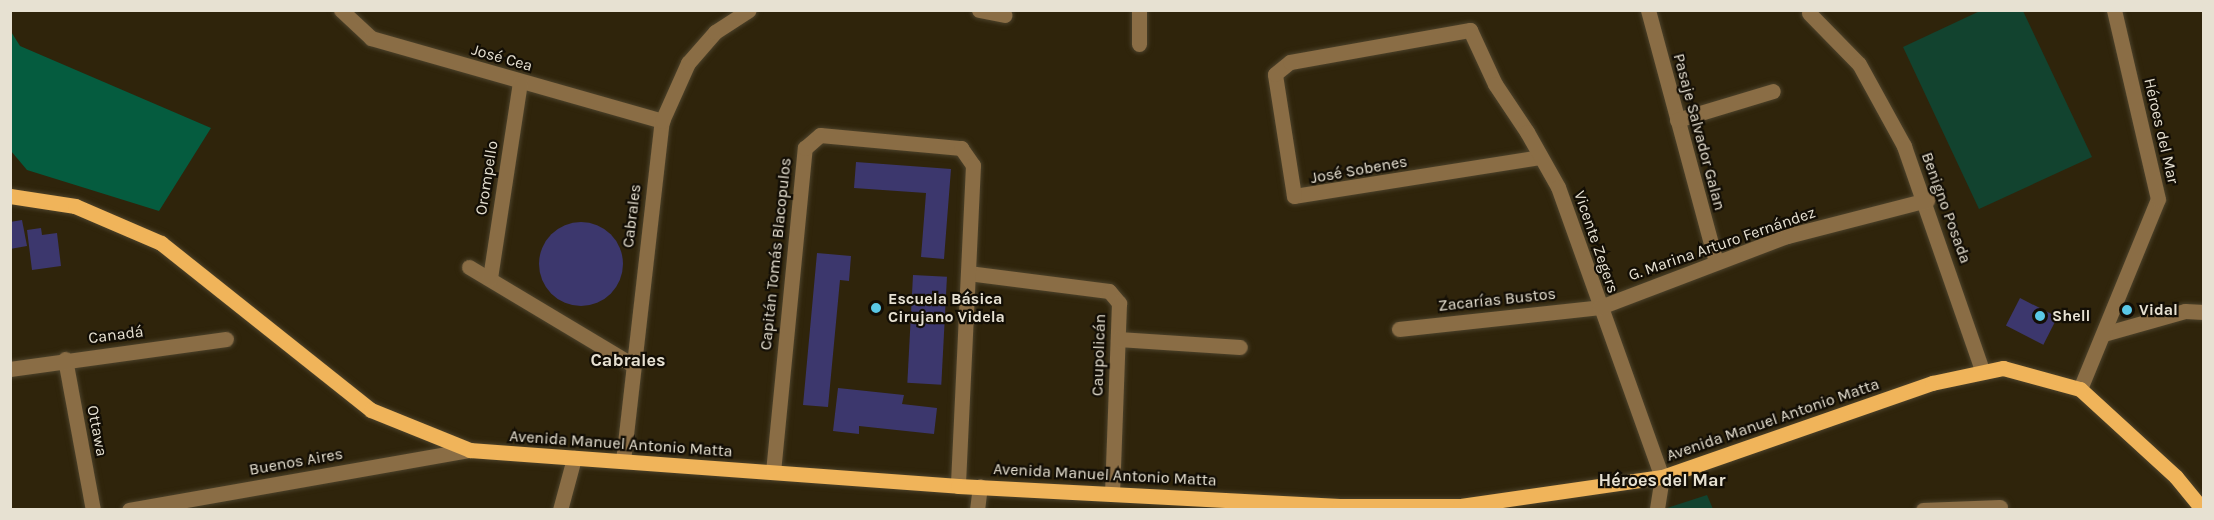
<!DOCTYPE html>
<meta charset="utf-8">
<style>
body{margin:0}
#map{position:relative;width:2214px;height:520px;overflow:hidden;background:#2f240b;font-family:Karla,sans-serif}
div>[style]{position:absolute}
.green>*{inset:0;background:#12432f}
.forest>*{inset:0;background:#055c3f}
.building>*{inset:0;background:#3c376d;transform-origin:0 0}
.round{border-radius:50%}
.roads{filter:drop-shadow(0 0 2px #4c422b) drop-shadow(0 0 2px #4c422b)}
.minor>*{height:15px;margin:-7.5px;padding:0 7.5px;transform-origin:7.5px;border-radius:7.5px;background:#8a6d45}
.major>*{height:15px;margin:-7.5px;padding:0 7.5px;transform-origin:7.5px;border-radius:7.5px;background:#f0b45a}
.dots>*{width:16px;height:16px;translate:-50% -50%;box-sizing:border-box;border:3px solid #130e05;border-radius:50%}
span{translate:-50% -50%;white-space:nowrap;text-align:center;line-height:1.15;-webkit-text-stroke:4.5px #130e05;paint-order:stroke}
.street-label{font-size:16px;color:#e7e1d2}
.poi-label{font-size:16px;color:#e7e1d2;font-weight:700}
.left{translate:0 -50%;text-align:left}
.neighbourhood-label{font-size:18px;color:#e7e1d2;font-weight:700}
.frame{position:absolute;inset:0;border:12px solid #e7e1d2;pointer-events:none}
</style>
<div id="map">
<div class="green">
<div style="clip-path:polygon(1982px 10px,2023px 11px,2092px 157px,1979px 209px,1903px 47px)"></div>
<div style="clip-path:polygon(1707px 495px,1713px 509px,1666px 509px,1667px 508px)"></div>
</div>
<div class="forest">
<div style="clip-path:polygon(10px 30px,20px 46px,211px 128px,159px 211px,27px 170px,11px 151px)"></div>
</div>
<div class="building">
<div style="clip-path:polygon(856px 162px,951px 169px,944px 259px,921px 257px,926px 193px,854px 188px)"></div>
<div style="clip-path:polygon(22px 220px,27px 246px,10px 249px,10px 222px)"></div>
<div class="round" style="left:539px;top:222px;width:84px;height:84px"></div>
<div style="clip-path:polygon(41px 228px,42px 235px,57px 233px,61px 266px,32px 270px,27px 230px)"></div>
<div style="clip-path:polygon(817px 253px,851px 256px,849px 281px,840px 280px,828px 407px,803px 405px)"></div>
<div style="left:913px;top:275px;width:34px;height:108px;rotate:3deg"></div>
<div style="left:2020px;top:298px;width:42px;height:31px;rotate:27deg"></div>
<div style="clip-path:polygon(838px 388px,904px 395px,902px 404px,937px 408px,934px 434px,859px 426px,859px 434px,833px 431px)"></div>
</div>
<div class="roads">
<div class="minor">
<div style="left:341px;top:10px;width:41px;rotate:43deg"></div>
<div style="left:371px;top:38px;width:303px;rotate:15.9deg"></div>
<div style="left:979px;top:10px;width:26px;rotate:11deg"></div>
<div style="left:1139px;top:10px;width:34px;rotate:90deg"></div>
<div style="left:1648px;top:10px;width:261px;rotate:74.9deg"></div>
<div style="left:1809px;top:13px;width:71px;rotate:45.6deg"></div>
<div style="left:1859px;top:64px;width:94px;rotate:61.2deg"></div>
<div style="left:1904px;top:146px;width:237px;rotate:70.8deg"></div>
<div style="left:1677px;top:120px;width:100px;rotate:-16.8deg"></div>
<div style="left:1540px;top:157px;width:249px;rotate:171deg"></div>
<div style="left:1294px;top:196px;width:123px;rotate:-98.9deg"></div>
<div style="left:1275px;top:74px;width:19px;rotate:-39deg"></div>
<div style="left:1290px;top:62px;width:183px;rotate:-10.1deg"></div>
<div style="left:1470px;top:30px;width:60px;rotate:65.2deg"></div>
<div style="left:1495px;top:84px;width:58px;rotate:56.3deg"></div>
<div style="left:1527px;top:132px;width:63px;rotate:60.6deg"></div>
<div style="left:1558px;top:187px;width:308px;rotate:70.3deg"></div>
<div style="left:1662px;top:477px;width:33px;rotate:99deg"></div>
<div style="left:469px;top:267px;width:189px;rotate:30.9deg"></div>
<div style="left:968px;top:273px;width:142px;rotate:7.3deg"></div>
<div style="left:1109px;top:291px;width:16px;rotate:50deg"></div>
<div style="left:1119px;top:303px;width:190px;rotate:92.1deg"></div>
<div style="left:490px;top:278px;width:197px;rotate:-81.3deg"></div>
<div style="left:1399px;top:329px;width:202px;rotate:-6.2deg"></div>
<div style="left:1600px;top:307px;width:200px;rotate:-20.8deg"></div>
<div style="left:1787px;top:236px;width:145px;rotate:-14.4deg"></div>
<div style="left:2107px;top:333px;width:81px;rotate:-15.8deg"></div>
<div style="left:2185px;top:311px;width:19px;rotate:3deg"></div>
<div style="left:1118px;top:339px;width:122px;rotate:3.8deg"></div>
<div style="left:65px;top:359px;width:154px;rotate:79.5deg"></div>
<div style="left:10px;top:369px;width:218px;rotate:-7.9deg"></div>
<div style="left:2080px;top:389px;width:205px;rotate:-67.7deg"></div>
<div style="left:2158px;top:199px;width:194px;rotate:-103.1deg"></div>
<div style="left:623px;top:461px;width:342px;rotate:-83.5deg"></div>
<div style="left:662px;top:121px;width:64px;rotate:-65.9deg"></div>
<div style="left:688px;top:63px;width:41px;rotate:-48.9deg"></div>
<div style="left:715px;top:32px;width:40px;rotate:-32.9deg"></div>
<div style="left:773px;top:472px;width:326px;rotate:-84.4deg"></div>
<div style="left:805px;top:148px;width:20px;rotate:-41deg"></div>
<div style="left:820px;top:135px;width:142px;rotate:5.3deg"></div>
<div style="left:961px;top:148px;width:21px;rotate:55deg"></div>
<div style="left:973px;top:165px;width:321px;rotate:92.7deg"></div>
<div style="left:129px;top:510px;width:346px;rotate:-10deg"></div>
<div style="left:560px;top:510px;width:54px;rotate:-74.9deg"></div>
<div style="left:977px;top:510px;width:24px;rotate:-83deg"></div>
<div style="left:1923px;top:510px;width:77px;rotate:-2.2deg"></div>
</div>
<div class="major">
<div style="left:10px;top:196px;width:66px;rotate:8.7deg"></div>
<div style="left:75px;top:206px;width:94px;rotate:23.3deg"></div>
<div style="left:161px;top:243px;width:268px;rotate:38.5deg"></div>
<div style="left:371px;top:410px;width:107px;rotate:22deg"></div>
<div style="left:470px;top:450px;width:489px;rotate:4.2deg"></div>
<div style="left:958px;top:486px;width:382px;rotate:3deg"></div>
<div style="left:1339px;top:506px;width:121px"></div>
<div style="left:1460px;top:506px;width:204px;rotate:-8.2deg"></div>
<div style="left:1662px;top:477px;width:286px;rotate:-19.2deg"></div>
<div style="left:1932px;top:383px;width:73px;rotate:-11.9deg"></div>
<div style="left:2003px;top:368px;width:80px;rotate:15.3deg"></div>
<div style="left:2080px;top:389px;width:130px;rotate:42.5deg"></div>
<div style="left:2176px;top:477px;width:43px;rotate:50.7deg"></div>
</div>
</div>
<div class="dots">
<div style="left:876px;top:308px;background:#5ac8e6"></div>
<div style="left:2127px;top:310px;background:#5ac8e6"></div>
<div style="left:2040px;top:316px;background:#5ac8e6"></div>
</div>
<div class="street-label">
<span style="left:502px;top:58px;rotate:16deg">José Cea</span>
<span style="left:2161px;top:131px;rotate:77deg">Héroes del Mar</span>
<span style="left:1699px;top:132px;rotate:75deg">Pasaje Salvador Galan</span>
<span style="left:1359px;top:170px;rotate:-10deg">José Sobenes</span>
<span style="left:487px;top:178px;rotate:-81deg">Orompello</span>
<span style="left:1946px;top:208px;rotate:70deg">Benigno Posada</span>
<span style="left:632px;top:216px;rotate:-83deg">Cabrales</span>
<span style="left:1596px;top:242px;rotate:71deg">Vicente Zegers</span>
<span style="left:1722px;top:244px;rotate:-19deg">G. Marina Arturo Fernández</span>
<span style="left:776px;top:254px;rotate:-84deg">Capitán Tomás Blacopulos</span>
<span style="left:1497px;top:300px;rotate:-6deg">Zacarías Bustos</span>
<span style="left:116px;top:335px;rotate:-7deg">Canadá</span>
<span style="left:1099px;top:355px;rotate:-88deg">Caupolicán</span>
<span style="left:1773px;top:420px;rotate:-19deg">Avenida Manuel Antonio Matta</span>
<span style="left:97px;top:431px;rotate:79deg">Ottawa</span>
<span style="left:621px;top:444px;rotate:4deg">Avenida Manuel Antonio Matta</span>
<span style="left:296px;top:462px;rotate:-10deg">Buenos Aires</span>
<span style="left:1105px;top:475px;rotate:3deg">Avenida Manuel Antonio Matta</span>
</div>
<div class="poi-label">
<span class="left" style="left:888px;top:308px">Escuela Básica<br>Cirujano Videla</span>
<span class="left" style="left:2139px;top:310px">Vidal</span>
<span class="left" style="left:2052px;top:316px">Shell</span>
</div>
<div class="neighbourhood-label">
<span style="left:628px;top:360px">Cabrales</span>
<span style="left:1662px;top:480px">Héroes del Mar</span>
</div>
<div class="frame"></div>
</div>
